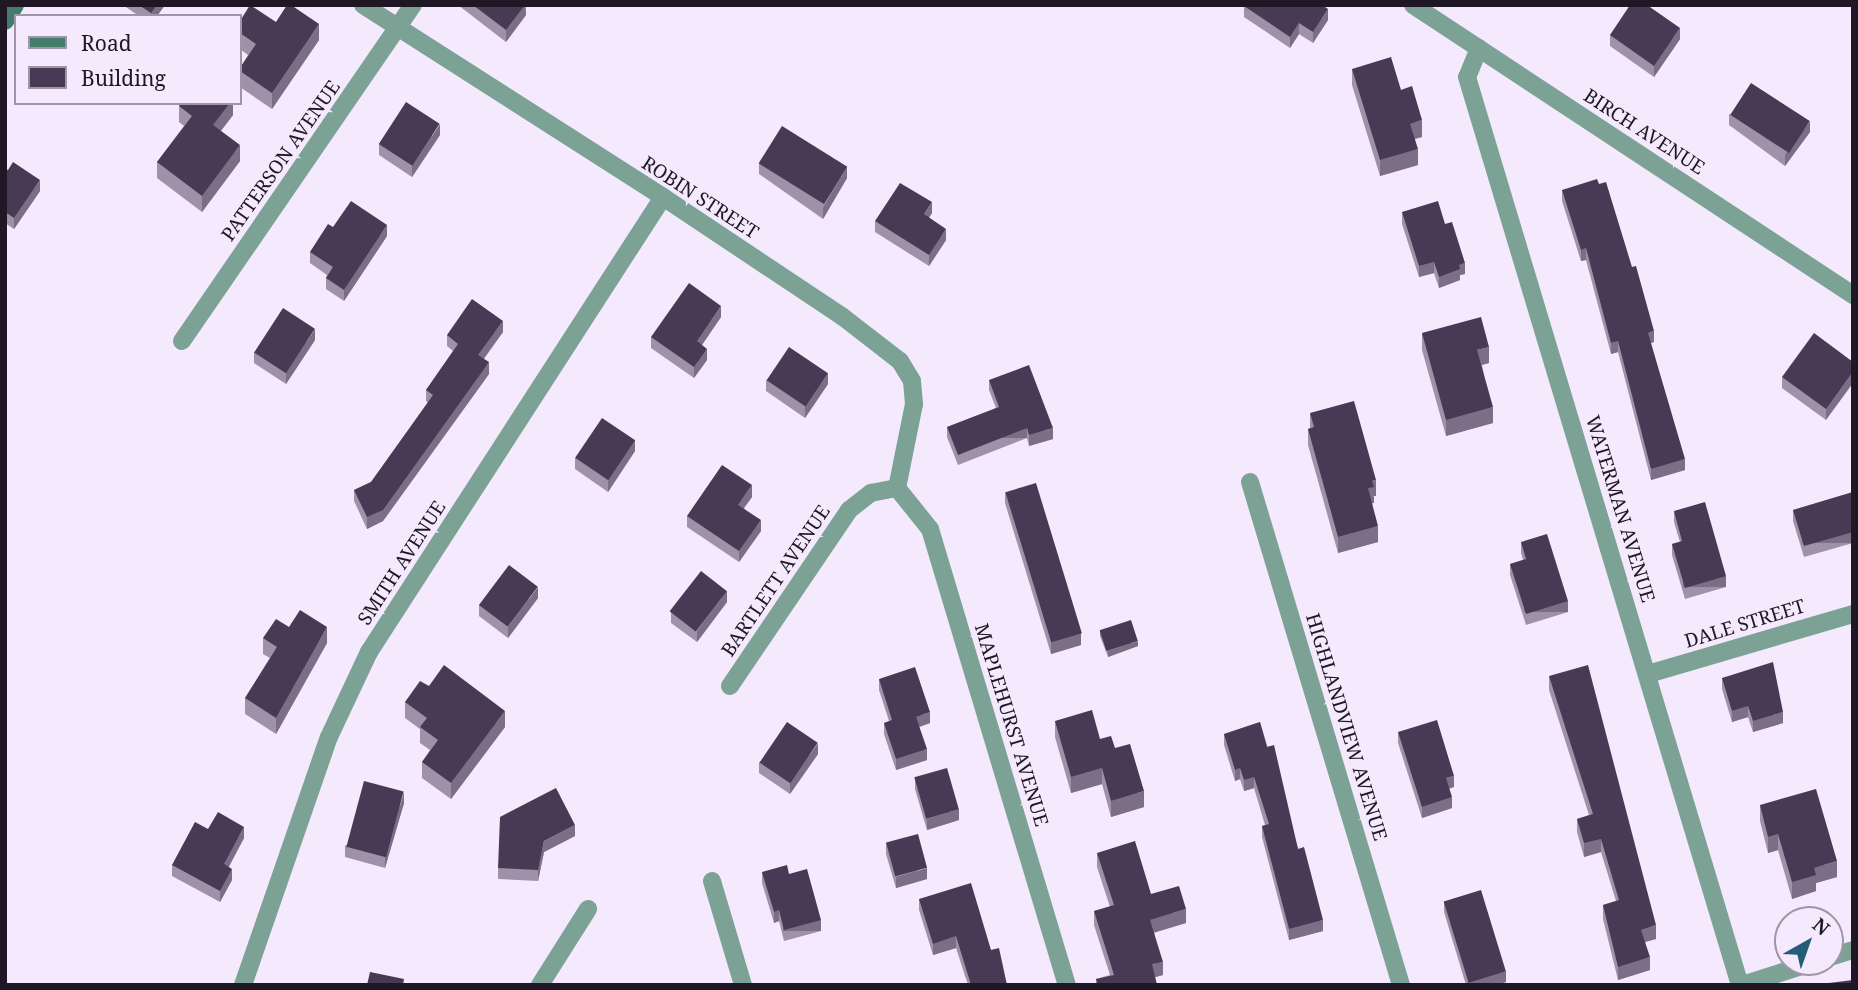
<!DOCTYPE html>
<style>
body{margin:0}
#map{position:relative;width:1858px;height:990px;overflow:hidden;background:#f4e9fd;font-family:"Noto Serif",serif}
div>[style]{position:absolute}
.street>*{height:18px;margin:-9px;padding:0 9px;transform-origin:9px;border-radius:9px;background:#7ca296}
.secondary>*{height:18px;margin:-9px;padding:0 9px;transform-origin:9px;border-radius:9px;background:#427d6c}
.wall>*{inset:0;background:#9e91a8}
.shaded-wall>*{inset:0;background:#7c6e87;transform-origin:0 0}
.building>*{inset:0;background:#483954;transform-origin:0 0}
span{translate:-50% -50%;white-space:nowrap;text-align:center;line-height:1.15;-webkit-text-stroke:7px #f4e9fd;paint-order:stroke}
.street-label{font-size:19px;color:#1f1824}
.frame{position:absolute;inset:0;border:7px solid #1f1824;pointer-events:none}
.legend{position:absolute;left:14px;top:14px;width:228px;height:91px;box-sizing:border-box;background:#f4e9fd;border:2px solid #9f95a6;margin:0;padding:9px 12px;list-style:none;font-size:21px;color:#1f1824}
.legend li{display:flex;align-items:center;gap:14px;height:35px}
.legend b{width:35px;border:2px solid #9f95a6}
.north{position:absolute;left:1774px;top:906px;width:70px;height:70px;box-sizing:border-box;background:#f4e9fd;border:2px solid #9f95a6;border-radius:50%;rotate:40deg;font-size:19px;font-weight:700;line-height:28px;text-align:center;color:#1f1824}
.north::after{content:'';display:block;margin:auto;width:24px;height:32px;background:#245d77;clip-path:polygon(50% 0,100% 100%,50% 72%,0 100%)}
</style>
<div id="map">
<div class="street">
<div style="left:363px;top:5px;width:356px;rotate:32.6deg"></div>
<div style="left:663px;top:197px;width:216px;rotate:33.7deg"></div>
<div style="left:843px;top:317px;width:72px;rotate:37.7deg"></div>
<div style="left:900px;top:361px;width:23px;rotate:59deg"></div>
<div style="left:912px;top:381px;width:23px;rotate:85deg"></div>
<div style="left:914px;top:404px;width:86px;rotate:101.4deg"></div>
<div style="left:1413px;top:5px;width:527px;rotate:33.39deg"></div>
<div style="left:1479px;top:48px;width:31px;rotate:112deg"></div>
<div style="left:1467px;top:77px;width:948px;rotate:73.27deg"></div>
<div style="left:182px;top:341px;width:408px;rotate:-55.5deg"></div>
<div style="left:1250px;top:482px;width:525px;rotate:73.29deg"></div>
<div style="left:897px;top:488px;width:53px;rotate:51.2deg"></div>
<div style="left:930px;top:529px;width:476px;rotate:73.3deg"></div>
<div style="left:1648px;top:674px;width:214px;rotate:-16.3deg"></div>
<div style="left:730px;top:686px;width:212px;rotate:-55.9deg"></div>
<div style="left:849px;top:510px;width:28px;rotate:-38deg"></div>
<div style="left:871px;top:493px;width:26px;rotate:-11deg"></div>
<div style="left:712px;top:881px;width:109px;rotate:73.4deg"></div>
<div style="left:1830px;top:957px;width:24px;rotate:-17deg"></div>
<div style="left:243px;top:985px;width:262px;rotate:-70.9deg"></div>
<div style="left:329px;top:737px;width:94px;rotate:-64.8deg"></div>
<div style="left:369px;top:652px;width:542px;rotate:-57.13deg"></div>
<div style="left:540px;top:985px;width:90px;rotate:-57.7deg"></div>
<div style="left:1742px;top:985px;width:76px;rotate:-17.7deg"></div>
</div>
<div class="secondary">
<div style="left:5px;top:21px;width:19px;rotate:-58deg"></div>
</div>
<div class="wall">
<div style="clip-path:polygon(123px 5px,165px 5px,157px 16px,139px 16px)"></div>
<div style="clip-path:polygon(458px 5px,526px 5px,526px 15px,506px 42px)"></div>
<div style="clip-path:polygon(1244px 5px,1328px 20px,1313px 43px,1299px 34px,1290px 48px,1244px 17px)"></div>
<div style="clip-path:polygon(240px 21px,276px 22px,319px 40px,272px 109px,240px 87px,240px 68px,248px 55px,240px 49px)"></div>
<div style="clip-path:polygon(1610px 35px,1680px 39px,1654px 77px,1610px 46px)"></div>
<div style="clip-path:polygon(1352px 69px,1401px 90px,1422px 137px,1415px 139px,1418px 165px,1380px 176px,1352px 85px)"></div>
<div style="clip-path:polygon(233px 103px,233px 115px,221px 131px,240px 161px,202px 212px,157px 178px,157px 162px,184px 126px,179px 122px,179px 106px)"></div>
<div style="clip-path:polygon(1729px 114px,1810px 132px,1785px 166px,1729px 125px)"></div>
<div style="clip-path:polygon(440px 135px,412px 177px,379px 155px,379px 144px)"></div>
<div style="clip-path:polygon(759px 163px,847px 178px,823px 219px,759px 174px)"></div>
<div style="clip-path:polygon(5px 169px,40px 191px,14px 229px,5px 223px)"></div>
<div style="clip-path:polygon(1562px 190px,1654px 342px,1651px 343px,1685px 470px,1651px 480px,1618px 352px,1611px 354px,1586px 260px,1581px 261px,1562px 201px)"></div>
<div style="clip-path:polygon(1402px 212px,1445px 224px,1465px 274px,1460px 275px,1460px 280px,1439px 288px,1434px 273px,1419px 277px,1402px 224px)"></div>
<div style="clip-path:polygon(932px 213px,929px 218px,946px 240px,929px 266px,875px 232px,875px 221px)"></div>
<div style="clip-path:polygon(333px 227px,387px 236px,344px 301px,326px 289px,326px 278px,327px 275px,310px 263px,310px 252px)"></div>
<div style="clip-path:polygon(721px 317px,702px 345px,707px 360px,694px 378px,651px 348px,651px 337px)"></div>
<div style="clip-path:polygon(503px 332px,484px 359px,489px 374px,383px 521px,367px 529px,354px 501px,354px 490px,371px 482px,428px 403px,426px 401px,426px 390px,453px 351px,447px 346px,447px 335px)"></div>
<div style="clip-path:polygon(1422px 333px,1489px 363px,1482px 365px,1493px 423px,1446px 436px,1422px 350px)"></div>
<div style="clip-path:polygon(315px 340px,286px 384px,254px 363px,254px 352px)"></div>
<div style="clip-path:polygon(1853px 362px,1826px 420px,1782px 388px,1782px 377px)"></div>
<div style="clip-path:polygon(766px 380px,828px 384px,805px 418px,766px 391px)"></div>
<div style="clip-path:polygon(989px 380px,1053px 439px,1029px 446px,1027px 438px,958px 465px,947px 437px,947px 427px,996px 408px,989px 390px)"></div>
<div style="clip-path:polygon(1310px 413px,1376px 496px,1374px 496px,1374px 503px,1372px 503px,1378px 542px,1338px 553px,1308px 445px,1308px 429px,1310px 428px)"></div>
<div style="clip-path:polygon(635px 451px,608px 492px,575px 469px,575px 458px)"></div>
<div style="clip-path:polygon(1005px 492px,1081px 645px,1051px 654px,1005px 503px)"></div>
<div style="clip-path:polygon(1853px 492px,1853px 543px,1804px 557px,1793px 521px,1793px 510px)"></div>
<div style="clip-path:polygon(752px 497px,744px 508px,761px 531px,739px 562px,687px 527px,687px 516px)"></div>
<div style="clip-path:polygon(1674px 511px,1726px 587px,1685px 599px,1672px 555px,1672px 544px,1680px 542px,1674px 522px)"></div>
<div style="clip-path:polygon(1521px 542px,1568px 612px,1526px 625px,1510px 575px,1510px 564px,1523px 560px,1521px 553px)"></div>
<div style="clip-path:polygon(538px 598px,508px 638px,479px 616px,479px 605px)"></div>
<div style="clip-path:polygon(727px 602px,697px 642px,671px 623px,671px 612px)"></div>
<div style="clip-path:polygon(289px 627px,327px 643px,276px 734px,245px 714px,245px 698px,270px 658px,263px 654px,263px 638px)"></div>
<div style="clip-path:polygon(1100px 631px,1138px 646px,1108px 657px,1100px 636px)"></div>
<div style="clip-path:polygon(1549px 676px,1656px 939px,1645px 942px,1650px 970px,1618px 980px,1603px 919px,1603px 905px,1616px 901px,1601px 852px,1584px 857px,1577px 832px,1577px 819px,1589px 815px,1549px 690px)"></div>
<div style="clip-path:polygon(1722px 678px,1783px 723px,1753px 732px,1748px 717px,1732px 722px,1722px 689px)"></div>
<div style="clip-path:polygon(879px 679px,930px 723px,919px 727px,927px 760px,896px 770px,884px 734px,884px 723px,889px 721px,879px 690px)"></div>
<div style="clip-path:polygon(429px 686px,505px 727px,451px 799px,422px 778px,422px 762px,430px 750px,420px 743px,420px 729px,405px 718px,405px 702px)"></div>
<div style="clip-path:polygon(1055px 721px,1100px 739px,1115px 748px,1144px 807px,1111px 817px,1102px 784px,1071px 793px,1055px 737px)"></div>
<div style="clip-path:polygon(1260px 722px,1323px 931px,1289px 940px,1262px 837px,1262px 826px,1265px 825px,1254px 788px,1244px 791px,1240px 779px,1235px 781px,1224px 745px,1224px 734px)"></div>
<div style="clip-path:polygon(1398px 732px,1454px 787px,1449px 789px,1452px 808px,1422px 818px,1398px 743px)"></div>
<div style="clip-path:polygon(818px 754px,790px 794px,759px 773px,759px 762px)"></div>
<div style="clip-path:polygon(915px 778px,959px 820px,927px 830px,915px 789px)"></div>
<div style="clip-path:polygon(404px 803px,385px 868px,345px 857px,345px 846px)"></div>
<div style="clip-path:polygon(1760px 805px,1837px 877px,1816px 883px,1816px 891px,1792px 899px,1778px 850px,1768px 853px,1760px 821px)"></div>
<div style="clip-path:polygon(208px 829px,244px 838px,229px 867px,232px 880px,220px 902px,172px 876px,172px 865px)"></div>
<div style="clip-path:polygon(575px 836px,544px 852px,538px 881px,498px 879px,498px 868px)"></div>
<div style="clip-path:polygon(886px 843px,927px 879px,896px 888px,886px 854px)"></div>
<div style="clip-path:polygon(1097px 853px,1186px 923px,1154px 932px,1163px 975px,1155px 977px,1157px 985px,1096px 985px,1096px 979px,1110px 975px,1094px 925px,1094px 911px,1110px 907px,1097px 867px)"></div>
<div style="clip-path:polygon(762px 872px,789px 874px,821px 931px,784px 941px,779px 921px,774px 923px,762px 883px)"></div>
<div style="clip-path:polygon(919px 899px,991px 950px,1007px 985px,968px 985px,956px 948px,933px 955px,919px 910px)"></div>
<div style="clip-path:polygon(1444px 901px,1506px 982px,1495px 985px,1466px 985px,1444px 912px)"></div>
</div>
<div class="shaded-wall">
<div style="clip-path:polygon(157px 5px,165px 5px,157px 16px,151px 16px,151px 13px)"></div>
<div style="clip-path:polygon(525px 5px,526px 15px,506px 42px,506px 30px)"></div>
<div style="clip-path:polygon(1328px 9px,1328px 20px,1313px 43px,1313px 32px)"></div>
<div style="clip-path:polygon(1299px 23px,1299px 34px,1290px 48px,1290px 37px)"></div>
<div style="clip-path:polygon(319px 24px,319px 40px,272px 109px,272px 93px)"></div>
<div style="clip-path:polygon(1680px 28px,1680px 39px,1654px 77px,1654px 66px)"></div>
<div style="clip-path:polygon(230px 103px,233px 103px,233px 115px,213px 141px,213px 125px)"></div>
<div style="clip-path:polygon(1422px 120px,1422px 137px,1410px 140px,1410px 124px)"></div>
<div style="clip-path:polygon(1810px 121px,1810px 132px,1785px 166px,1785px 155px)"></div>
<div style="clip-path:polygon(440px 124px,440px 135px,412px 177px,412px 166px)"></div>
<div style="clip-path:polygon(240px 145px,240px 161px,202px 212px,202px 196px)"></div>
<div style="clip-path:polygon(1418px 149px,1418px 165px,1380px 176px,1380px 160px)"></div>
<div style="clip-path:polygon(847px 167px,847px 178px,823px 219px,823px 208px)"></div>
<div style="clip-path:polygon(40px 180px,40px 191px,14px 229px,14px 218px)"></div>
<div style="clip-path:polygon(932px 202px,932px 213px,924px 225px,924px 214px)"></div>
<div style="clip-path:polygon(387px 225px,387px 236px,344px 301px,344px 290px)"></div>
<div style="clip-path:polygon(946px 229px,946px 240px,929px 266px,929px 255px)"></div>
<div style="clip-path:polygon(1586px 248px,1586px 260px,1581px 261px,1581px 250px)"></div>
<div style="clip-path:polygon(1434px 262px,1434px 273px,1419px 277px,1419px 266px)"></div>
<div style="clip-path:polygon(1465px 263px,1465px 274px,1460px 275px,1460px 280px,1439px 288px,1439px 277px,1459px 265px)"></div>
<div style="clip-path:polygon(721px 306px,721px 317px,697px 352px,697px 341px)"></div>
<div style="clip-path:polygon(503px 321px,503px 332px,478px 366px,478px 355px)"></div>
<div style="clip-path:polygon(315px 329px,315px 340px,286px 384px,286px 373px)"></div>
<div style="clip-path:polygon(1654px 331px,1654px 342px,1648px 344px,1648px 333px)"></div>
<div style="clip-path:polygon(1618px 341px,1618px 352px,1611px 354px,1611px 343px)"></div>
<div style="clip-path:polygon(1489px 347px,1489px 363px,1477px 366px,1477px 350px)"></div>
<div style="clip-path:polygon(707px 349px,707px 360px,694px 378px,694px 367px)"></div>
<div style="clip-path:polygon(489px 362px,489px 374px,383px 521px,367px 529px,367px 517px)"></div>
<div style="clip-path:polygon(1853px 372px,1853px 383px,1826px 420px,1826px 409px)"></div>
<div style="clip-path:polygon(828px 373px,828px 384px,805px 418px,805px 407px)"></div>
<div style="clip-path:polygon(1493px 407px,1493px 423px,1446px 436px,1446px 420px)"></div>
<div style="left:1027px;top:428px;width:10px;height:74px;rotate:90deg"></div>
<div style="clip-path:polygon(1053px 428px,1053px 439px,1029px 446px,1029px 435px)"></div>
<div style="clip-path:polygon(635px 440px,635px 451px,608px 492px,608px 481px)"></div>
<div style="clip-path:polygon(1685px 459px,1685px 470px,1651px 480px,1651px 469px)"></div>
<div style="clip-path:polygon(1376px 480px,1376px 496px,1374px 496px,1374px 503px,1368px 504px,1368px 488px,1372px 481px)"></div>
<div style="clip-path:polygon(752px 485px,752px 497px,738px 516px,738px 505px)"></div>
<div style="clip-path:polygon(761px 520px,761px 531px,739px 562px,739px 551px)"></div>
<div style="clip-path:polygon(1378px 526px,1378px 542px,1338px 553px,1338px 537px)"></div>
<div style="left:1853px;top:532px;width:11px;height:51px;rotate:90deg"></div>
<div style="left:1726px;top:576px;width:11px;height:43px;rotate:90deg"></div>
<div style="clip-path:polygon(538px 587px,538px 598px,508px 638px,508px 627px)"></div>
<div style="clip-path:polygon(727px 591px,727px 602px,697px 642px,697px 631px)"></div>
<div style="left:1568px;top:601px;width:11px;height:44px;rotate:90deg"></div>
<div style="clip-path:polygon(327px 627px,327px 643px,276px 734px,276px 718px)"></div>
<div style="clip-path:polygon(1081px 633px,1081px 645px,1051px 654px,1051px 643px)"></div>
<div style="clip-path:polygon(1138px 641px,1138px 646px,1108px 657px,1108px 651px)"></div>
<div style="clip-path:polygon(1748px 706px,1748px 717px,1732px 722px,1732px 711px)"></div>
<div style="clip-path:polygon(505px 711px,505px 727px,451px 799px,451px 783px)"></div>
<div style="clip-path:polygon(930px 712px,930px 723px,916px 728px,916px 717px)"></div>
<div style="clip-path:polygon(1783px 712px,1783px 723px,1753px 732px,1753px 721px)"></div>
<div style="clip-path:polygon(818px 743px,818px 754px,790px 794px,790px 783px)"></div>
<div style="clip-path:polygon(927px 749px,927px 760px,896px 770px,896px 759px)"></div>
<div style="clip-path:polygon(1102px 768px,1102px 784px,1071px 793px,1071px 777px)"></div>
<div style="clip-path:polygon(1240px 768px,1240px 779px,1235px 781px,1235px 770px)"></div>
<div style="clip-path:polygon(1454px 776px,1454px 787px,1446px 789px,1446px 778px)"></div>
<div style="clip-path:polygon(1254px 777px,1254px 788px,1244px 791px,1244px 780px)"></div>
<div style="clip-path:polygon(1144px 791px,1144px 807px,1111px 817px,1111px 801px)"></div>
<div style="clip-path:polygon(404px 792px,404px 803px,385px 868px,385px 857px)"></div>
<div style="clip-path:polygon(1452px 797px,1452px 808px,1422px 818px,1422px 807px)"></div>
<div style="clip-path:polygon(959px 809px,959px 820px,927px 830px,927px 819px)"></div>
<div style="clip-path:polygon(575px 825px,575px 836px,544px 852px,538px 881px,538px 870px,544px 841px)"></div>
<div style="clip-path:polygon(244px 827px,244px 838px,224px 875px,224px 864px)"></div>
<div style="clip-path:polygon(1778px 834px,1778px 850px,1768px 853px,1768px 837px)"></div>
<div style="clip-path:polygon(1601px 839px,1601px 852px,1584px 857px,1584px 843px)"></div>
<div style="clip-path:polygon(1837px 861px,1837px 877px,1816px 883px,1816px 891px,1792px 899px,1792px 882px,1814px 868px)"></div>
<div style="clip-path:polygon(927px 868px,927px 879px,896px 888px,896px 877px)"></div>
<div style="clip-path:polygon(232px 869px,232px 880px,220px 902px,220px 891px)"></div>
<div style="clip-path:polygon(1186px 909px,1186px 923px,1150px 934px,1150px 920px)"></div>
<div style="clip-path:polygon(779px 910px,779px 921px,774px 923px,774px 912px)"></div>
<div style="left:821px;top:920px;width:11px;height:38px;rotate:90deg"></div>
<div style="clip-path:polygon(1323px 920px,1323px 931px,1289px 940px,1289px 929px)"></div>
<div style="clip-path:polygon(1656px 925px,1656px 939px,1641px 943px,1641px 930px)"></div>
<div style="clip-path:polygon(956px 936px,956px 948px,933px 955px,933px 944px)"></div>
<div style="clip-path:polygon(1650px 957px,1650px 970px,1618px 980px,1618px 967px)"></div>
<div style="clip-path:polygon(1163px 962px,1163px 975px,1152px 978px,1152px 964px)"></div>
<div style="clip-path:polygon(1506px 971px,1506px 982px,1495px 985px,1468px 985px,1468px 982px)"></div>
</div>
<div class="building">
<div style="clip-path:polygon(139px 5px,157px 5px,151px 13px)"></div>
<div style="clip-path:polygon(250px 5px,276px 22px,287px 5px,291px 5px,319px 24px,272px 93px,240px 71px,240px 68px,256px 44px,240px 33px,240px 21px)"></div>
<div style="clip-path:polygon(473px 5px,525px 5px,506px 30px)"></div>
<div style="clip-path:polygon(1322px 5px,1328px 9px,1313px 32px,1299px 23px,1290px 37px,1244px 6px)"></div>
<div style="clip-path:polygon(1630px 5px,1647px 5px,1680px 28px,1654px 66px,1610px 35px)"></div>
<div style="clip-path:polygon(1391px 57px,1401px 90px,1412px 86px,1422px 120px,1410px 124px,1418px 149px,1380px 160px,1352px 69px)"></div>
<div style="left:1751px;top:83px;width:70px;height:38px;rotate:33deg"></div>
<div style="left:406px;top:102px;width:40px;height:50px;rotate:33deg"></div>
<div style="clip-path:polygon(181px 103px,230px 103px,213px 125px,240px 145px,202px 196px,157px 162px,192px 116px,179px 106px)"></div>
<div style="left:782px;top:126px;width:77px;height:44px;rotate:32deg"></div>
<div style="clip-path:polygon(13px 162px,40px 180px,14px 218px,5px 212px,5px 169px,8px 170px)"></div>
<div style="clip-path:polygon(1597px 179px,1599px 184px,1606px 182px,1632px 267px,1636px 266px,1654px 331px,1648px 333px,1685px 459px,1651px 469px,1618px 341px,1611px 343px,1586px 248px,1581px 250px,1562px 190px)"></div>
<div style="clip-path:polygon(900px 183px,932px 202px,924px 214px,946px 229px,929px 255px,875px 221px)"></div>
<div style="clip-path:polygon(351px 201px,387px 225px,344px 290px,326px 278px,333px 267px,310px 252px,328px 224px,333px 227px)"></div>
<div style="clip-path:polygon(1438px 201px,1445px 224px,1452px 222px,1465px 263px,1459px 265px,1460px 269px,1439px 277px,1434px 262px,1419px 266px,1402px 212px)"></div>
<div style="clip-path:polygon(689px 283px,721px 306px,697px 341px,707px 349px,694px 367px,651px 337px)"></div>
<div style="clip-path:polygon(472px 299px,503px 321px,478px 355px,489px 362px,383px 510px,367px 517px,354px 490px,371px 482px,433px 395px,426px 390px,458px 344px,447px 335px)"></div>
<div style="left:283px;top:308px;width:38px;height:53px;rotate:33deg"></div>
<div style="clip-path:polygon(1481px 317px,1489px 347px,1477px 350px,1493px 407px,1446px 420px,1422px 333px)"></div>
<div style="clip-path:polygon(1814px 333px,1853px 362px,1853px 372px,1826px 409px,1782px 377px)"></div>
<div style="left:789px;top:347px;width:47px;height:40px;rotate:34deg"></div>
<div style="clip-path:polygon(1029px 365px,1053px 428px,1029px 435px,1027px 428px,958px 455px,947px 427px,999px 407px,989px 380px)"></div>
<div style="clip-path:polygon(1354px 401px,1376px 480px,1372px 481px,1374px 487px,1368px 488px,1378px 526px,1338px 537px,1308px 429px,1314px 427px,1310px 413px)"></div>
<div style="left:602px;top:418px;width:40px;height:48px;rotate:34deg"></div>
<div style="clip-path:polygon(722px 465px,752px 485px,738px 505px,761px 520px,739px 551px,687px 516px)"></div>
<div style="left:1036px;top:483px;width:157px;height:32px;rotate:73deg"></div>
<div style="clip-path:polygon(1853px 492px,1853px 532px,1804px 546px,1793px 510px)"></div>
<div style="clip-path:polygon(1705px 502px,1726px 576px,1685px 588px,1672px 544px,1682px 541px,1674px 511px)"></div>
<div style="clip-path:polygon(1547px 534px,1568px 601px,1526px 614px,1510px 564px,1526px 559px,1521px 542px)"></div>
<div style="left:509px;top:565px;width:36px;height:50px;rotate:37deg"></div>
<div style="left:701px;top:571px;width:33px;height:51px;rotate:38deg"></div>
<div style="clip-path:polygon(300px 610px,327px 627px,276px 718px,245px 698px,277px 647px,263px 638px,276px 619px,289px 627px)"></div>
<div style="left:1131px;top:620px;width:22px;height:33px;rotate:72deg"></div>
<div style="clip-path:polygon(1773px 662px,1783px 712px,1753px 721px,1748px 706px,1732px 711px,1722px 678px)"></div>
<div style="clip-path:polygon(444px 665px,505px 711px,451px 783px,422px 762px,438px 740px,420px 727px,427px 718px,405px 702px,420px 681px,429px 686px)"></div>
<div style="clip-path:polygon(1588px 665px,1656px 925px,1641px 930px,1650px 957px,1618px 967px,1603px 905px,1619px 900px,1601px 839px,1584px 843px,1577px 819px,1593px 814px,1549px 676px)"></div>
<div style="clip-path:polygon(915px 667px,930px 712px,916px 717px,927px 749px,896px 759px,884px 723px,892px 720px,879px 679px)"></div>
<div style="clip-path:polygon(1092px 710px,1100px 739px,1111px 736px,1115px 748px,1130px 744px,1144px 791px,1111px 801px,1102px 768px,1071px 777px,1055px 721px)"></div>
<div style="clip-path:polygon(1437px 720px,1454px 776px,1446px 778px,1452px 797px,1422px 807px,1398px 732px)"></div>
<div style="left:787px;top:722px;width:37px;height:49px;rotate:34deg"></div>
<div style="clip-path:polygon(1260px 722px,1267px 747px,1274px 745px,1298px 849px,1304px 847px,1323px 920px,1289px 929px,1262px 826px,1269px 824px,1254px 777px,1244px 780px,1240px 768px,1235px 770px,1224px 734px)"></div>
<div style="left:947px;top:768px;width:43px;height:34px;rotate:74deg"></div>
<div style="left:364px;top:781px;width:41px;height:68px;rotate:15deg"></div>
<div style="clip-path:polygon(556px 788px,575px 825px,544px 841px,538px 870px,498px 868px,500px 817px)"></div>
<div style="clip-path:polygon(1816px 789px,1837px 861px,1814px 868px,1816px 875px,1792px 882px,1778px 834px,1768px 837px,1760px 805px)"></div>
<div style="clip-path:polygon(218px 812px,244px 827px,224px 864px,232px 869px,220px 891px,172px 865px,195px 822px,208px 829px)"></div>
<div style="left:918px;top:834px;width:35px;height:33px;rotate:75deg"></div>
<div style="clip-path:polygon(1135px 841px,1151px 894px,1179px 886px,1186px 909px,1150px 920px,1163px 962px,1152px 964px,1157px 985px,1098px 985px,1096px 979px,1114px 975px,1094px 911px,1114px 905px,1097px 853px)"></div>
<div style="clip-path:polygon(787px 865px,789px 874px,807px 869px,821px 920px,784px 930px,779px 910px,774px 912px,762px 872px)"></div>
<div style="clip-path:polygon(971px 883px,991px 950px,999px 948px,1007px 985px,971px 985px,956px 936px,933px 944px,919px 899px)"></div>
<div style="left:1481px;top:890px;width:85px;height:39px;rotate:73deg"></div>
<div style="clip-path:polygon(370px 972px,404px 979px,403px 985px,367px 985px)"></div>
<div style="clip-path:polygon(1853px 980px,1853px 985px,1813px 985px)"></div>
</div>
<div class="street-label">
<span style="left:1644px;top:132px;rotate:33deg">BIRCH AVENUE</span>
<span style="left:281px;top:161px;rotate:-55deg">PATTERSON AVENUE</span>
<span style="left:700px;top:198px;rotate:33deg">ROBIN STREET</span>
<span style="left:1620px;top:509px;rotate:73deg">WATERMAN AVENUE</span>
<span style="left:402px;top:563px;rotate:-57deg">SMITH AVENUE</span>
<span style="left:776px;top:581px;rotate:-56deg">BARTLETT AVENUE</span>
<span style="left:1745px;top:624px;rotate:-17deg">DALE STREET</span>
<span style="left:1011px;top:725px;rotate:73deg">MAPLEHURST AVENUE</span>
<span style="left:1346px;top:727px;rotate:73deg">HIGHLANDVIEW AVENUE</span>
</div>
<div class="frame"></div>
<ul class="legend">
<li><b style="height:9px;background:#427d6c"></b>Road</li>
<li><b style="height:19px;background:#483954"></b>Building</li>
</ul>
<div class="north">N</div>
</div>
